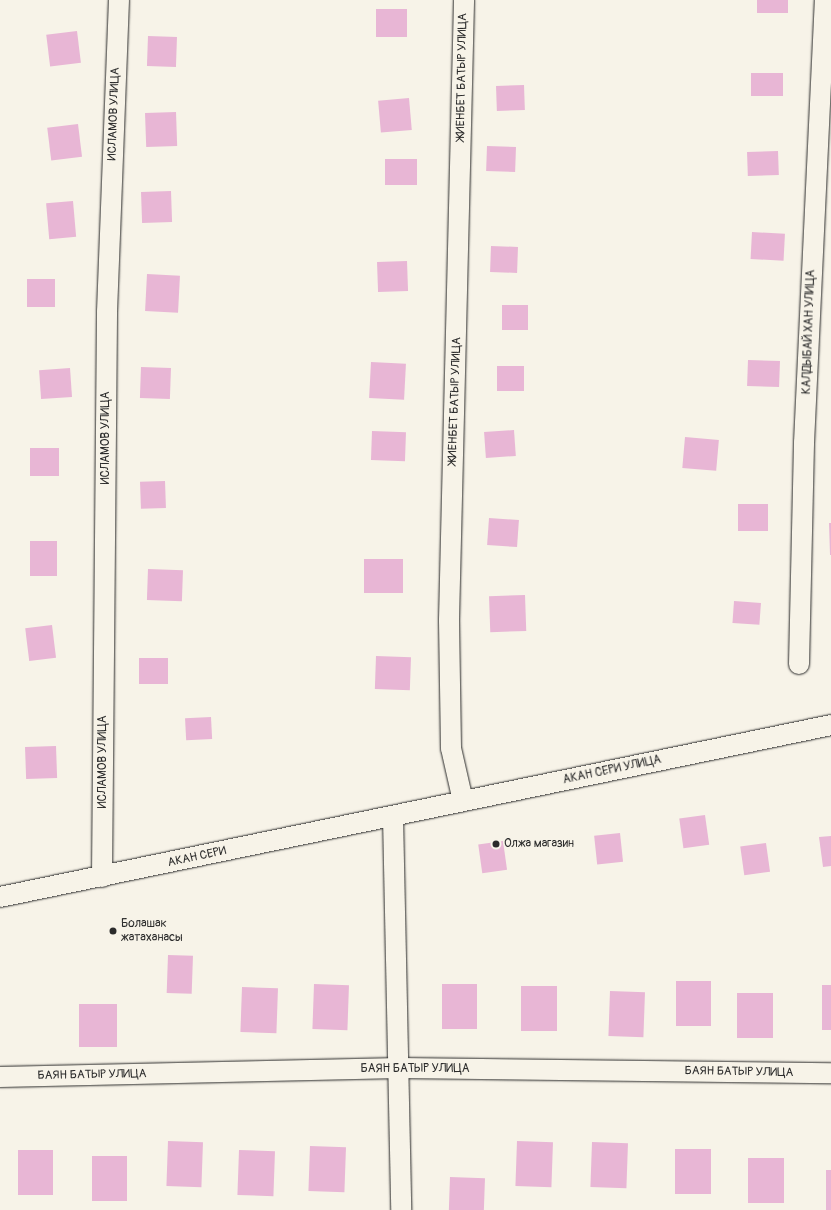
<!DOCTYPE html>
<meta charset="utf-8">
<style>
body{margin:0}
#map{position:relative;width:831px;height:1210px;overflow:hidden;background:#f7f3e8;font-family:Pangolin,sans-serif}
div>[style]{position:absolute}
.building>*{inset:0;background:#e8b6d5;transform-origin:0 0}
.roads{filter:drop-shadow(0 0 1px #2b2b2b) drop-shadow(0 0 1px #2b2b2b)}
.minor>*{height:20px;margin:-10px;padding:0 10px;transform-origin:10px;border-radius:10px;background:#f7f3e8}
.dots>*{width:11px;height:11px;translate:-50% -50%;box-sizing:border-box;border:2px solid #f7f3e8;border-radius:50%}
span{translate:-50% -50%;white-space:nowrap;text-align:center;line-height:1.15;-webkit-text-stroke:3px #f7f3e8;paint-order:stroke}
.street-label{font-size:12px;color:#2b2b2b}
.poi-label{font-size:12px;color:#2b2b2b}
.left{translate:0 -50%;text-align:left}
</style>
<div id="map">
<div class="building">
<div style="left:757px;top:0;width:31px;height:13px"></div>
<div style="left:376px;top:9px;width:31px;height:28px"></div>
<div style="left:77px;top:31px;width:32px;height:31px;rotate:83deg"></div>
<div style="left:148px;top:36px;width:29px;height:30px;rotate:2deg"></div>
<div style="left:751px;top:73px;width:32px;height:23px"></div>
<div style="left:524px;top:85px;width:25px;height:28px;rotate:88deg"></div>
<div style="left:409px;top:98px;width:32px;height:31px;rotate:85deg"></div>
<div style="left:176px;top:112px;width:34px;height:31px;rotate:88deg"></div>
<div style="left:78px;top:124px;width:33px;height:31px;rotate:83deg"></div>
<div style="left:487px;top:146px;width:29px;height:25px;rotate:2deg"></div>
<div style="left:778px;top:151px;width:24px;height:31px;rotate:88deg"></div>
<div style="left:417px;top:159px;width:26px;height:32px;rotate:90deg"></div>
<div style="left:171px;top:191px;width:31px;height:30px;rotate:88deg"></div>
<div style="left:73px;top:201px;width:36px;height:27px;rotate:85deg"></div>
<div style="left:752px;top:232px;width:33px;height:27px;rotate:3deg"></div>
<div style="left:491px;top:246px;width:27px;height:26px;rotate:2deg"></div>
<div style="left:407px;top:261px;width:30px;height:30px;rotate:88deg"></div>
<div style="left:147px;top:274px;width:33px;height:37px;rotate:3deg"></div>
<div style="left:27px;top:279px;width:28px;height:28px"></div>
<div style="left:502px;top:305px;width:26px;height:25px"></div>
<div style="left:748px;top:360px;width:32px;height:26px;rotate:2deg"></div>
<div style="left:371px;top:362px;width:35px;height:36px;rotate:3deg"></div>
<div style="left:497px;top:366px;width:27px;height:25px"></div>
<div style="left:141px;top:367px;width:30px;height:31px;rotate:2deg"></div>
<div style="left:70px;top:368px;width:29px;height:31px;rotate:86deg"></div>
<div style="left:514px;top:430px;width:26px;height:30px;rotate:86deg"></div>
<div style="left:372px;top:431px;width:34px;height:29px;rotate:2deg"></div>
<div style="left:685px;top:437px;width:34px;height:31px;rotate:5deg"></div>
<div style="left:30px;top:448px;width:29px;height:28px"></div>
<div style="left:165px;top:481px;width:27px;height:25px;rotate:88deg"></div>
<div style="left:738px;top:504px;width:30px;height:27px"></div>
<div style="left:489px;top:518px;width:30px;height:27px;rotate:4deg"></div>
<div style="clip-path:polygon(829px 523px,831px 523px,831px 555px,830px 555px)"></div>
<div style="left:30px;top:541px;width:27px;height:35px"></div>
<div style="left:403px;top:559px;width:34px;height:39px;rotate:90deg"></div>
<div style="left:148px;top:569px;width:35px;height:31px;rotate:2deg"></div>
<div style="left:525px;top:595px;width:36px;height:36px;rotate:88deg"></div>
<div style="left:734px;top:601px;width:27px;height:22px;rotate:4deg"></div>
<div style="left:52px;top:625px;width:33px;height:27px;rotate:83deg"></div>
<div style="left:376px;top:656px;width:35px;height:33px;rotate:2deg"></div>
<div style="left:139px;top:658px;width:29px;height:26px"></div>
<div style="left:211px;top:717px;width:22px;height:26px;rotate:87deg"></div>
<div style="left:56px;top:746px;width:32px;height:31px;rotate:88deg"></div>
<div style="left:705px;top:815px;width:30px;height:26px;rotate:82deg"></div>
<div style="left:620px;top:833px;width:29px;height:26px;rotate:84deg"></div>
<div style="clip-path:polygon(831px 836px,831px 866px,823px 867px,819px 837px)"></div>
<div style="left:503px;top:841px;width:29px;height:25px;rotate:82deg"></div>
<div style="left:766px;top:843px;width:29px;height:26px;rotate:82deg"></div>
<div style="left:168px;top:955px;width:25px;height:38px;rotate:2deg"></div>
<div style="left:676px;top:981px;width:35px;height:45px"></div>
<div style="left:314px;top:984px;width:35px;height:45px;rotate:2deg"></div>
<div style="left:442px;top:984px;width:35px;height:45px"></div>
<div style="left:822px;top:985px;width:9px;height:45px"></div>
<div style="left:521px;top:986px;width:36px;height:45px"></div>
<div style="left:242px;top:987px;width:36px;height:45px;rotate:2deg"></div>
<div style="left:610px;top:991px;width:35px;height:45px;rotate:2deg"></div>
<div style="left:737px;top:993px;width:36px;height:45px"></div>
<div style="left:79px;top:1004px;width:38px;height:43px"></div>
<div style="left:168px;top:1141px;width:35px;height:45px;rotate:2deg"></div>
<div style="left:517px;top:1141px;width:36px;height:45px;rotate:2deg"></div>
<div style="left:592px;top:1142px;width:36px;height:45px;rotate:2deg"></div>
<div style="left:310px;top:1146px;width:36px;height:45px;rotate:2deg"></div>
<div style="left:675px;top:1149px;width:36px;height:45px"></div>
<div style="left:18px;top:1150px;width:35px;height:45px"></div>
<div style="left:239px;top:1150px;width:36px;height:45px;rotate:2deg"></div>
<div style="left:92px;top:1156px;width:35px;height:45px"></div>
<div style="left:748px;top:1158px;width:36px;height:45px"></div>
<div style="left:826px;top:1170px;width:5px;height:40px"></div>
<div style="left:450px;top:1177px;width:35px;height:33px;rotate:2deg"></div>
</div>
<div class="roads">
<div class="minor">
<div style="left:799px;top:664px;width:221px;rotate:-88.7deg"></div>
<div style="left:804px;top:443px;width:443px;rotate:-87.3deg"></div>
<div style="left:463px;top:801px;width:54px;rotate:-102.8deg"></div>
<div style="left:451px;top:748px;width:128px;rotate:-90.9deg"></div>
<div style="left:449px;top:620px;width:620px;rotate:-88.61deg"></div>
<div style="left:393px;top:816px;width:394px;rotate:88.8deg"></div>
<div style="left:102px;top:877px;width:565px;rotate:-89.49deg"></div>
<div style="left:107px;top:312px;width:312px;rotate:-87.8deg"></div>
<div style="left:0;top:897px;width:849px;rotate:-11.69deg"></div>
<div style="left:0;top:1077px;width:400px;rotate:-1.3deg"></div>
<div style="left:400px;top:1068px;width:431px;rotate:0.7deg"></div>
</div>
</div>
<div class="dots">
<div style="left:496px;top:844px;background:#2b2b2b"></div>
<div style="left:113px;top:931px;background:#2b2b2b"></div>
</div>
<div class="street-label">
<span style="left:462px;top:77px;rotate:-89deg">ЖИЕНБЕТ БАТЫР УЛИЦА</span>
<span style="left:114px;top:114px;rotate:-88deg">ИСЛАМОВ УЛИЦА</span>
<span style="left:809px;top:332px;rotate:-88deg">КАЛДЫБАЙ ХАН УЛИЦА</span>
<span style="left:455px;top:401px;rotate:-88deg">ЖИЕНБЕТ БАТЫР УЛИЦА</span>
<span style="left:106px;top:438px;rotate:-90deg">ИСЛАМОВ УЛИЦА</span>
<span style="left:103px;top:762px;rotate:-90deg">ИСЛАМОВ УЛИЦА</span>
<span style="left:612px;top:770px;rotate:-12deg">АКАН СЕРИ УЛИЦА</span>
<span style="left:197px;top:857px;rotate:-12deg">АКАН СЕРИ</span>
<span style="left:415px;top:1069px">БАЯН БАТЫР УЛИЦА</span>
<span style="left:739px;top:1072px;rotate:1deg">БАЯН БАТЫР УЛИЦА</span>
<span style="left:92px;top:1075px;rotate:-1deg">БАЯН БАТЫР УЛИЦА</span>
</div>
<div class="poi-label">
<span class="left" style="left:504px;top:844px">Олжа магазин</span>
<span class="left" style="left:121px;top:931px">Болашак<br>жатаханасы</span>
</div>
</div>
